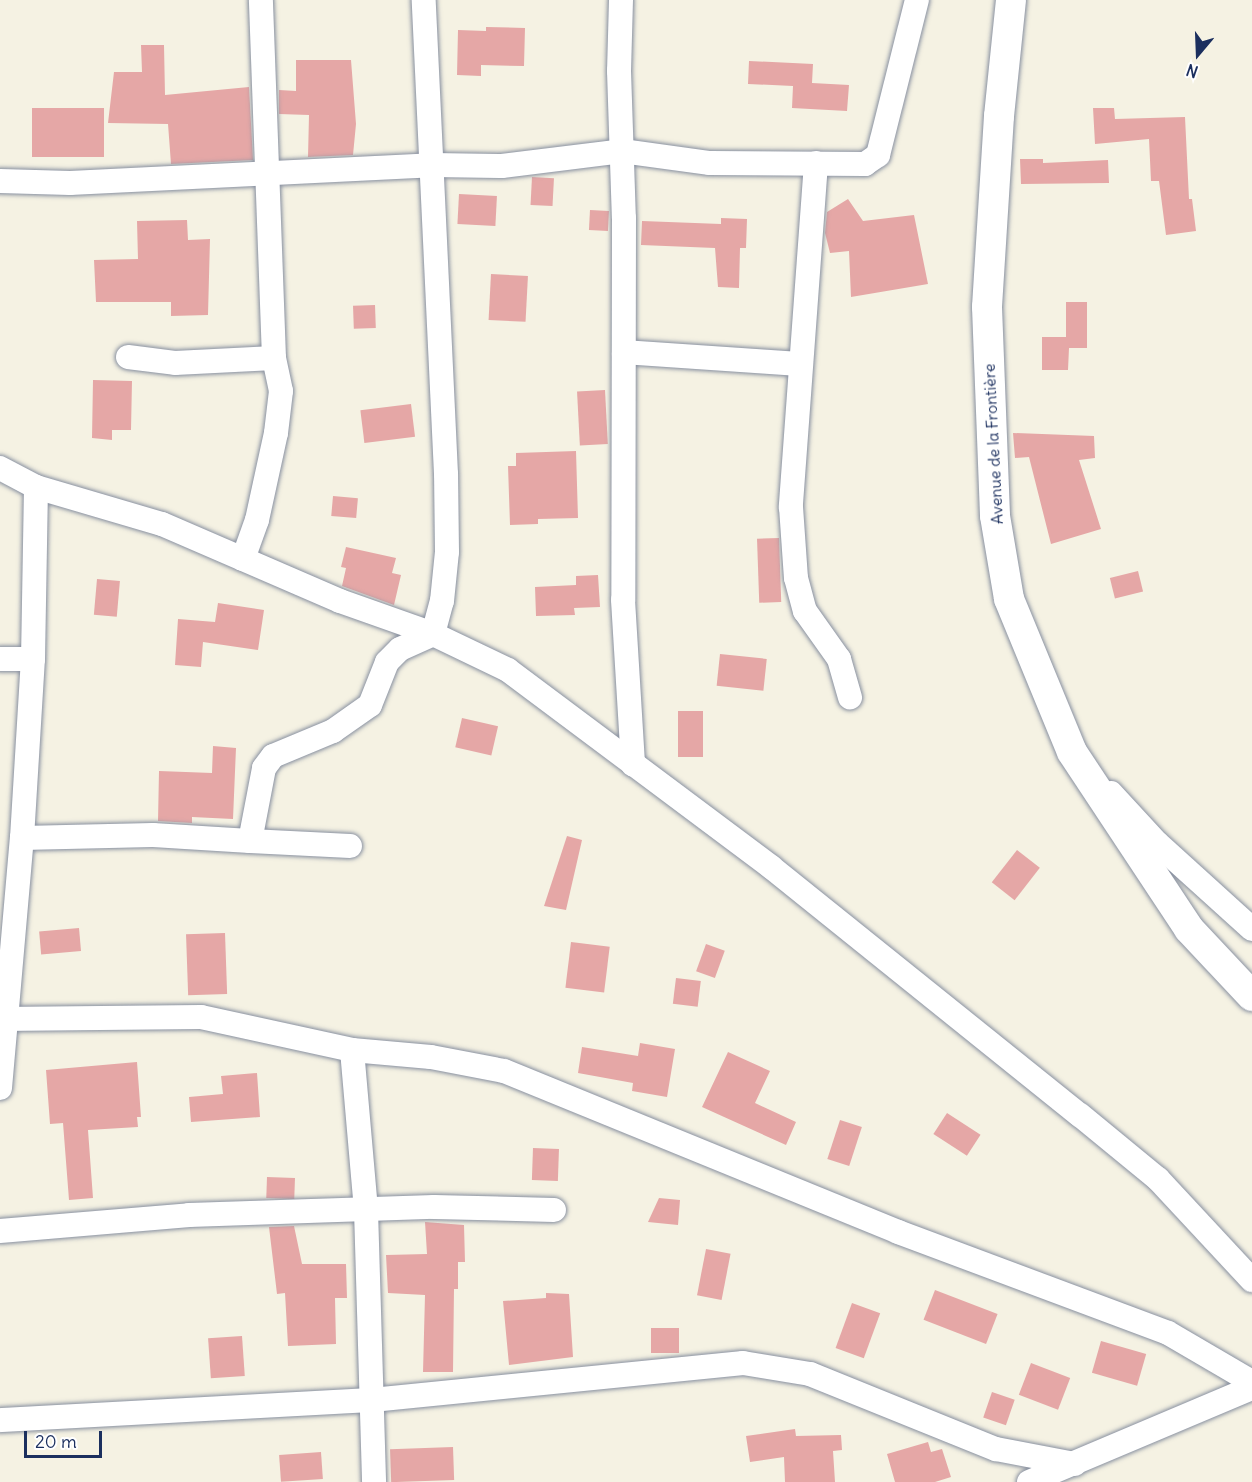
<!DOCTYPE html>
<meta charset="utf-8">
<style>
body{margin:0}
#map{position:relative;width:1252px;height:1482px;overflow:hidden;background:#f5f2e3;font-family:Delius,sans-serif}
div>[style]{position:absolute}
.building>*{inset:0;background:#e5a7a6;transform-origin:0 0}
.roads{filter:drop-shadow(0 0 2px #8890a0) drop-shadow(0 0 2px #8890a0)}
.minor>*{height:24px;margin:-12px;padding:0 12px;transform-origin:12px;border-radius:12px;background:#fff}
.tertiary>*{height:30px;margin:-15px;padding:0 15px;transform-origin:15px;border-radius:15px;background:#fff}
span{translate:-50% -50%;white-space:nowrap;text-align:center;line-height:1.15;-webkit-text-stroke:6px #fff;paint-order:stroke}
.street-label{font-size:16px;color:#1b2f5e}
.north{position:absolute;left:1168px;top:24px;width:60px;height:60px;-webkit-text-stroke:4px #fff;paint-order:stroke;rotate:199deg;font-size:16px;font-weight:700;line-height:24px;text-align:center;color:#1b2f5e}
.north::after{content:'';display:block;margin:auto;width:21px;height:27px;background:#1b2f5e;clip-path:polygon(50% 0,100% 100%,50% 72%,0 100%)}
.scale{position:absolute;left:24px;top:1431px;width:78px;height:27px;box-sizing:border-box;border:3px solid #1b2f5e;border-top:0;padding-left:8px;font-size:18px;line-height:21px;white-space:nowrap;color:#1b2f5e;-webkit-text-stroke:4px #fff;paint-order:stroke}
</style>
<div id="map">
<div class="building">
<div style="clip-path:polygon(486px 27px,525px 28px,524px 66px,481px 65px,481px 76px,457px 75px,458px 30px,486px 31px)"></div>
<div style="clip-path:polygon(141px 45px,164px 45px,165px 95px,249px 87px,253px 160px,171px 164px,168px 124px,108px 123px,114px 72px,142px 72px)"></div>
<div style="clip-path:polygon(296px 60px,351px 60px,356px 124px,353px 155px,308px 157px,309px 115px,279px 114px,279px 90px,296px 91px)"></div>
<div style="clip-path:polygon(749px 61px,813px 64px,812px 83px,849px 85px,847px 111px,792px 108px,793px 86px,748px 84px)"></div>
<div style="left:32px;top:108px;width:72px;height:49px"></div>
<div style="clip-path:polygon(1093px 108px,1114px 108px,1115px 119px,1185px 117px,1189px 199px,1192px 199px,1196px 231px,1166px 235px,1159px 181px,1151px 181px,1149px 139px,1095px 144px)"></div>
<div style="clip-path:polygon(1020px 159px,1043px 159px,1043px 163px,1108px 160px,1109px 183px,1021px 184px)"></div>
<div style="left:532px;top:177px;width:22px;height:28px;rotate:3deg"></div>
<div style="left:459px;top:194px;width:38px;height:30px;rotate:3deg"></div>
<div style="clip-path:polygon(848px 199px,863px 221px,914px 215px,928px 284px,851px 297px,849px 251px,830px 253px,825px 233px,827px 212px)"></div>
<div style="left:590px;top:210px;width:19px;height:20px;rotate:3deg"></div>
<div style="clip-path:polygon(721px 218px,747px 219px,746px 248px,740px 248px,739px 288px,718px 287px,715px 248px,641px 245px,642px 221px,721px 224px)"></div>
<div style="clip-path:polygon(187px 220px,188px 240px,210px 239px,208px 315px,171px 316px,171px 302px,96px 302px,94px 260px,138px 259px,137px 221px)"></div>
<div style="left:491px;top:274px;width:37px;height:46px;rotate:3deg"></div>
<div style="clip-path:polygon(1066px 302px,1087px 302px,1087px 348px,1069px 348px,1068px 370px,1042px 370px,1042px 337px,1066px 337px)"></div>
<div style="left:375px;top:305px;width:23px;height:22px;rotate:88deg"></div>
<div style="clip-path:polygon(93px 380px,132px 381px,131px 430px,112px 430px,112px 440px,92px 438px)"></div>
<div style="left:605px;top:390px;width:54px;height:28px;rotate:87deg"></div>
<div style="left:411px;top:404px;width:33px;height:51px;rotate:83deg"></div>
<div style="clip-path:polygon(1013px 433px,1094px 436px,1095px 458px,1079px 460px,1101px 529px,1051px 544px,1029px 457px,1015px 458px)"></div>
<div style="clip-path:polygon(576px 451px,578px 518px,538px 519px,538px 524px,510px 525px,508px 466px,516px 466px,516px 453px)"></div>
<div style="left:333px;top:496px;width:25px;height:20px;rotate:5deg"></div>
<div style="left:779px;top:538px;width:64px;height:22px;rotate:88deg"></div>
<div style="clip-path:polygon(346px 547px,396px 558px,392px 573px,401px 575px,394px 605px,342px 586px,346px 568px,341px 567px)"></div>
<div style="left:1138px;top:571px;width:21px;height:29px;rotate:76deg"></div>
<div style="clip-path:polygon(598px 575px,600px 607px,574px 608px,575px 615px,536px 616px,535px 587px,576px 585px,576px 576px)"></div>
<div style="left:97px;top:579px;width:23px;height:36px;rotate:5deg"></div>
<div style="clip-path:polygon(218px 603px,264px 610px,258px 650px,203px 642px,201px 667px,175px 665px,178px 619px,215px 622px)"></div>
<div style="left:720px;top:654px;width:47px;height:32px;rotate:6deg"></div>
<div style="left:678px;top:711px;width:25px;height:46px"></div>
<div style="left:462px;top:718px;width:37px;height:30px;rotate:13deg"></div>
<div style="clip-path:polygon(213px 746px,236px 748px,233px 819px,192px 817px,192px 823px,158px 821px,159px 771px,212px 773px)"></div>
<div style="clip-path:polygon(567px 836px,582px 840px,566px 910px,544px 906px)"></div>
<div style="left:1017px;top:850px;width:29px;height:41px;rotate:38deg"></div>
<div style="left:79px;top:928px;width:23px;height:40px;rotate:85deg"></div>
<div style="left:225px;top:933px;width:61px;height:39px;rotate:88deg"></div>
<div style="left:571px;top:942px;width:39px;height:46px;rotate:7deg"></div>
<div style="left:706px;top:944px;width:20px;height:29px;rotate:20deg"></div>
<div style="left:676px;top:978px;width:25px;height:26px;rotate:7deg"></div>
<div style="clip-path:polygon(640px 1043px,675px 1049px,667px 1097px,632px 1091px,633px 1083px,578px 1073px,582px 1047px,638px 1056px)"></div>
<div style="clip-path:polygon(728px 1052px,770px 1071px,755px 1103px,796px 1122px,786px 1145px,702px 1107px)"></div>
<div style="clip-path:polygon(137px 1062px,141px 1117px,137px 1117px,138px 1127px,88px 1130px,93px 1198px,69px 1200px,63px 1123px,50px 1124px,46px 1070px)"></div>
<div style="clip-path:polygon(257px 1073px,260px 1117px,191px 1122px,189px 1097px,223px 1094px,221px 1076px)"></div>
<div style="left:947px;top:1113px;width:40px;height:25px;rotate:33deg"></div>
<div style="left:840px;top:1120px;width:23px;height:41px;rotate:18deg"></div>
<div style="left:533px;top:1148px;width:26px;height:32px;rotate:2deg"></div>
<div style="left:267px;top:1177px;width:28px;height:21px;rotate:2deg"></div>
<div style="clip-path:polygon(659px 1198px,680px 1200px,678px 1225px,648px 1222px)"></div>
<div style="clip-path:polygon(425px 1222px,464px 1225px,465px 1262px,458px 1262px,458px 1289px,454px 1289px,453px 1372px,423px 1372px,425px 1295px,388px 1293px,386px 1255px,427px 1254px)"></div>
<div style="clip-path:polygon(294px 1226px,302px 1264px,346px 1264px,347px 1298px,335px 1298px,336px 1344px,288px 1346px,285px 1293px,277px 1294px,269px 1227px)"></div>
<div style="left:706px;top:1249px;width:25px;height:47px;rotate:11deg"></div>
<div style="left:935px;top:1290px;width:67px;height:32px;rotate:21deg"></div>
<div style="clip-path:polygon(546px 1293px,569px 1294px,573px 1357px,509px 1365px,503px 1301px,546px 1298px)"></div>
<div style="left:852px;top:1303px;width:30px;height:48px;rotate:20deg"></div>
<div style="left:651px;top:1328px;width:28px;height:25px"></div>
<div style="left:242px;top:1336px;width:40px;height:34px;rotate:86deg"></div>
<div style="left:1101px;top:1341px;width:47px;height:33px;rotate:16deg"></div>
<div style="left:1031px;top:1363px;width:42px;height:34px;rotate:21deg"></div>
<div style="left:992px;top:1392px;width:24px;height:27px;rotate:19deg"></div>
<div style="clip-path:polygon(795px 1429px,796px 1436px,841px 1435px,842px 1450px,833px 1451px,835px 1482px,785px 1482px,784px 1457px,750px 1462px,746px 1436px)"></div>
<div style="clip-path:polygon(928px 1442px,931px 1452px,942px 1449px,951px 1477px,935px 1482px,895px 1482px,887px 1454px)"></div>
<div style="left:453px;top:1447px;width:33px;height:63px;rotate:88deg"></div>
<div style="left:321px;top:1452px;width:27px;height:42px;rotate:86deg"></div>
</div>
<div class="roads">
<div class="minor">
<div style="left:621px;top:0;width:71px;rotate:91.6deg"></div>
<div style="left:619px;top:71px;width:147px;rotate:88.1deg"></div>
<div style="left:624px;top:218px;width:382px;rotate:90.1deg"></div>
<div style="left:623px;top:600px;width:165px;rotate:86.5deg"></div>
<div style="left:816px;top:163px;width:345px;rotate:94.2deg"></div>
<div style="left:791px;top:507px;width:71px;rotate:86deg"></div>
<div style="left:796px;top:578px;width:34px;rotate:75deg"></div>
<div style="left:805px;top:611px;width:59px;rotate:54.7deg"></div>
<div style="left:839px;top:659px;width:40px;rotate:74deg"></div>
<div style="left:0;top:181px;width:70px;rotate:1.6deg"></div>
<div style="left:70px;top:183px;width:362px;rotate:-2.8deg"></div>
<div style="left:432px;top:165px;width:70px;rotate:0.8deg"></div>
<div style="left:502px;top:166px;width:121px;rotate:-7.1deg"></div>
<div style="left:622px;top:151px;width:89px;rotate:7.8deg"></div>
<div style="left:710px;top:163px;width:155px;rotate:0.4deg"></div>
<div style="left:865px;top:164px;width:16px;rotate:-35deg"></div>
<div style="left:878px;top:155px;width:160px;rotate:-75.9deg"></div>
<div style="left:624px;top:352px;width:175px;rotate:3.9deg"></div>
<div style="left:128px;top:357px;width:47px;rotate:7.3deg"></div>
<div style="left:175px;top:363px;width:99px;rotate:-2.9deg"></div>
<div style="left:0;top:468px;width:41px;rotate:27.8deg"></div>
<div style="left:36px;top:487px;width:131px;rotate:16.4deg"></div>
<div style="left:162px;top:524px;width:194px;rotate:23.4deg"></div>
<div style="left:340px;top:601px;width:99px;rotate:19.5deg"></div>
<div style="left:433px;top:634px;width:83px;rotate:25.6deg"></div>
<div style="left:508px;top:670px;width:329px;rotate:36.8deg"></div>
<div style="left:771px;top:867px;width:396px;rotate:38.8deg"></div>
<div style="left:1080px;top:1115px;width:101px;rotate:39.4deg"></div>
<div style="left:1158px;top:1179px;width:138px;rotate:47.1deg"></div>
<div style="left:243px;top:559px;width:41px;rotate:-70.3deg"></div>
<div style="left:257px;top:520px;width:89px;rotate:-77.7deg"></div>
<div style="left:276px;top:433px;width:42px;rotate:-83.2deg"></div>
<div style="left:281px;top:391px;width:34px;rotate:-102deg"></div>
<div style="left:274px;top:358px;width:358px;rotate:-92.1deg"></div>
<div style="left:0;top:659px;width:33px"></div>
<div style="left:1111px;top:793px;width:68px;rotate:47.4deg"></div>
<div style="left:1157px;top:843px;width:128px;rotate:42.2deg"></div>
<div style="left:22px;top:838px;width:131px;rotate:-1.3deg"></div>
<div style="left:153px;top:835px;width:97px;rotate:3.5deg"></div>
<div style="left:350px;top:846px;width:100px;rotate:-177.1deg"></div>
<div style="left:250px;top:841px;width:74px;rotate:-79.1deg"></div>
<div style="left:264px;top:768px;width:15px;rotate:-53deg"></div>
<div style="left:273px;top:756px;width:65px;rotate:-22.6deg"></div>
<div style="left:333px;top:731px;width:45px;rotate:-35.1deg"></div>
<div style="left:370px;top:705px;width:46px;rotate:-68.4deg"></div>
<div style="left:387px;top:662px;width:18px;rotate:-45deg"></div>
<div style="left:400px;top:649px;width:36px;rotate:-24deg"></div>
<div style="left:433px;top:634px;width:34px;rotate:-75deg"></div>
<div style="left:442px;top:601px;width:49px;rotate:-84.2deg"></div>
<div style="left:447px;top:552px;width:78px;rotate:-90.7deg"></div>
<div style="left:446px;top:474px;width:475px;rotate:-92.7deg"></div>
<div style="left:0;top:1019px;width:201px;rotate:-0.6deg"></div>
<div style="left:201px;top:1017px;width:155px;rotate:12.3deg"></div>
<div style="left:352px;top:1050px;width:79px;rotate:5.1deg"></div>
<div style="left:431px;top:1057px;width:74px;rotate:10.9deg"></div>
<div style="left:504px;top:1071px;width:426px;rotate:22.2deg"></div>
<div style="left:898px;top:1232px;width:288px;rotate:20.5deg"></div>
<div style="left:1168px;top:1333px;width:97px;rotate:30.3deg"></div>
<div style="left:352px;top:1050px;width:161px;rotate:85deg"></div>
<div style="left:366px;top:1210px;width:272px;rotate:88.3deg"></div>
<div style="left:0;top:1088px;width:251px;rotate:-85deg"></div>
<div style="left:22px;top:838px;width:179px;rotate:-86.5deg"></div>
<div style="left:33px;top:659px;width:172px;rotate:-89deg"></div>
<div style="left:0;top:1231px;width:190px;rotate:-4.8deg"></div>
<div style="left:189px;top:1215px;width:245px;rotate:-1.9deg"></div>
<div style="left:434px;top:1207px;width:120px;rotate:1.4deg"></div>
<div style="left:0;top:1420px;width:373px;rotate:-3.1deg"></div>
<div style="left:372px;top:1400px;width:373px;rotate:-5.7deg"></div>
<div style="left:743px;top:1363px;width:68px;rotate:9.3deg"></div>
<div style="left:810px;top:1374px;width:201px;rotate:22deg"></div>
<div style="left:996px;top:1449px;width:80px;rotate:10.8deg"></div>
<div style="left:1029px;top:1482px;width:242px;rotate:-22.9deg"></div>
</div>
<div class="tertiary">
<div style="left:1011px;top:0;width:117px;rotate:95.9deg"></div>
<div style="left:999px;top:116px;width:191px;rotate:93.6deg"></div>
<div style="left:987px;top:307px;width:209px;rotate:87.8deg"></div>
<div style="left:995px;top:516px;width:84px;rotate:80.4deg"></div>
<div style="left:1009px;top:599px;width:165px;rotate:67.6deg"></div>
<div style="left:1072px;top:752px;width:212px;rotate:56.5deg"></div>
<div style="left:1189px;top:929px;width:92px;rotate:46.8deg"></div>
</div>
</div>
<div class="street-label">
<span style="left:993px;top:444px;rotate:-93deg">Avenue de la Frontière</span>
</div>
<div class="north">N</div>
<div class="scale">20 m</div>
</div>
